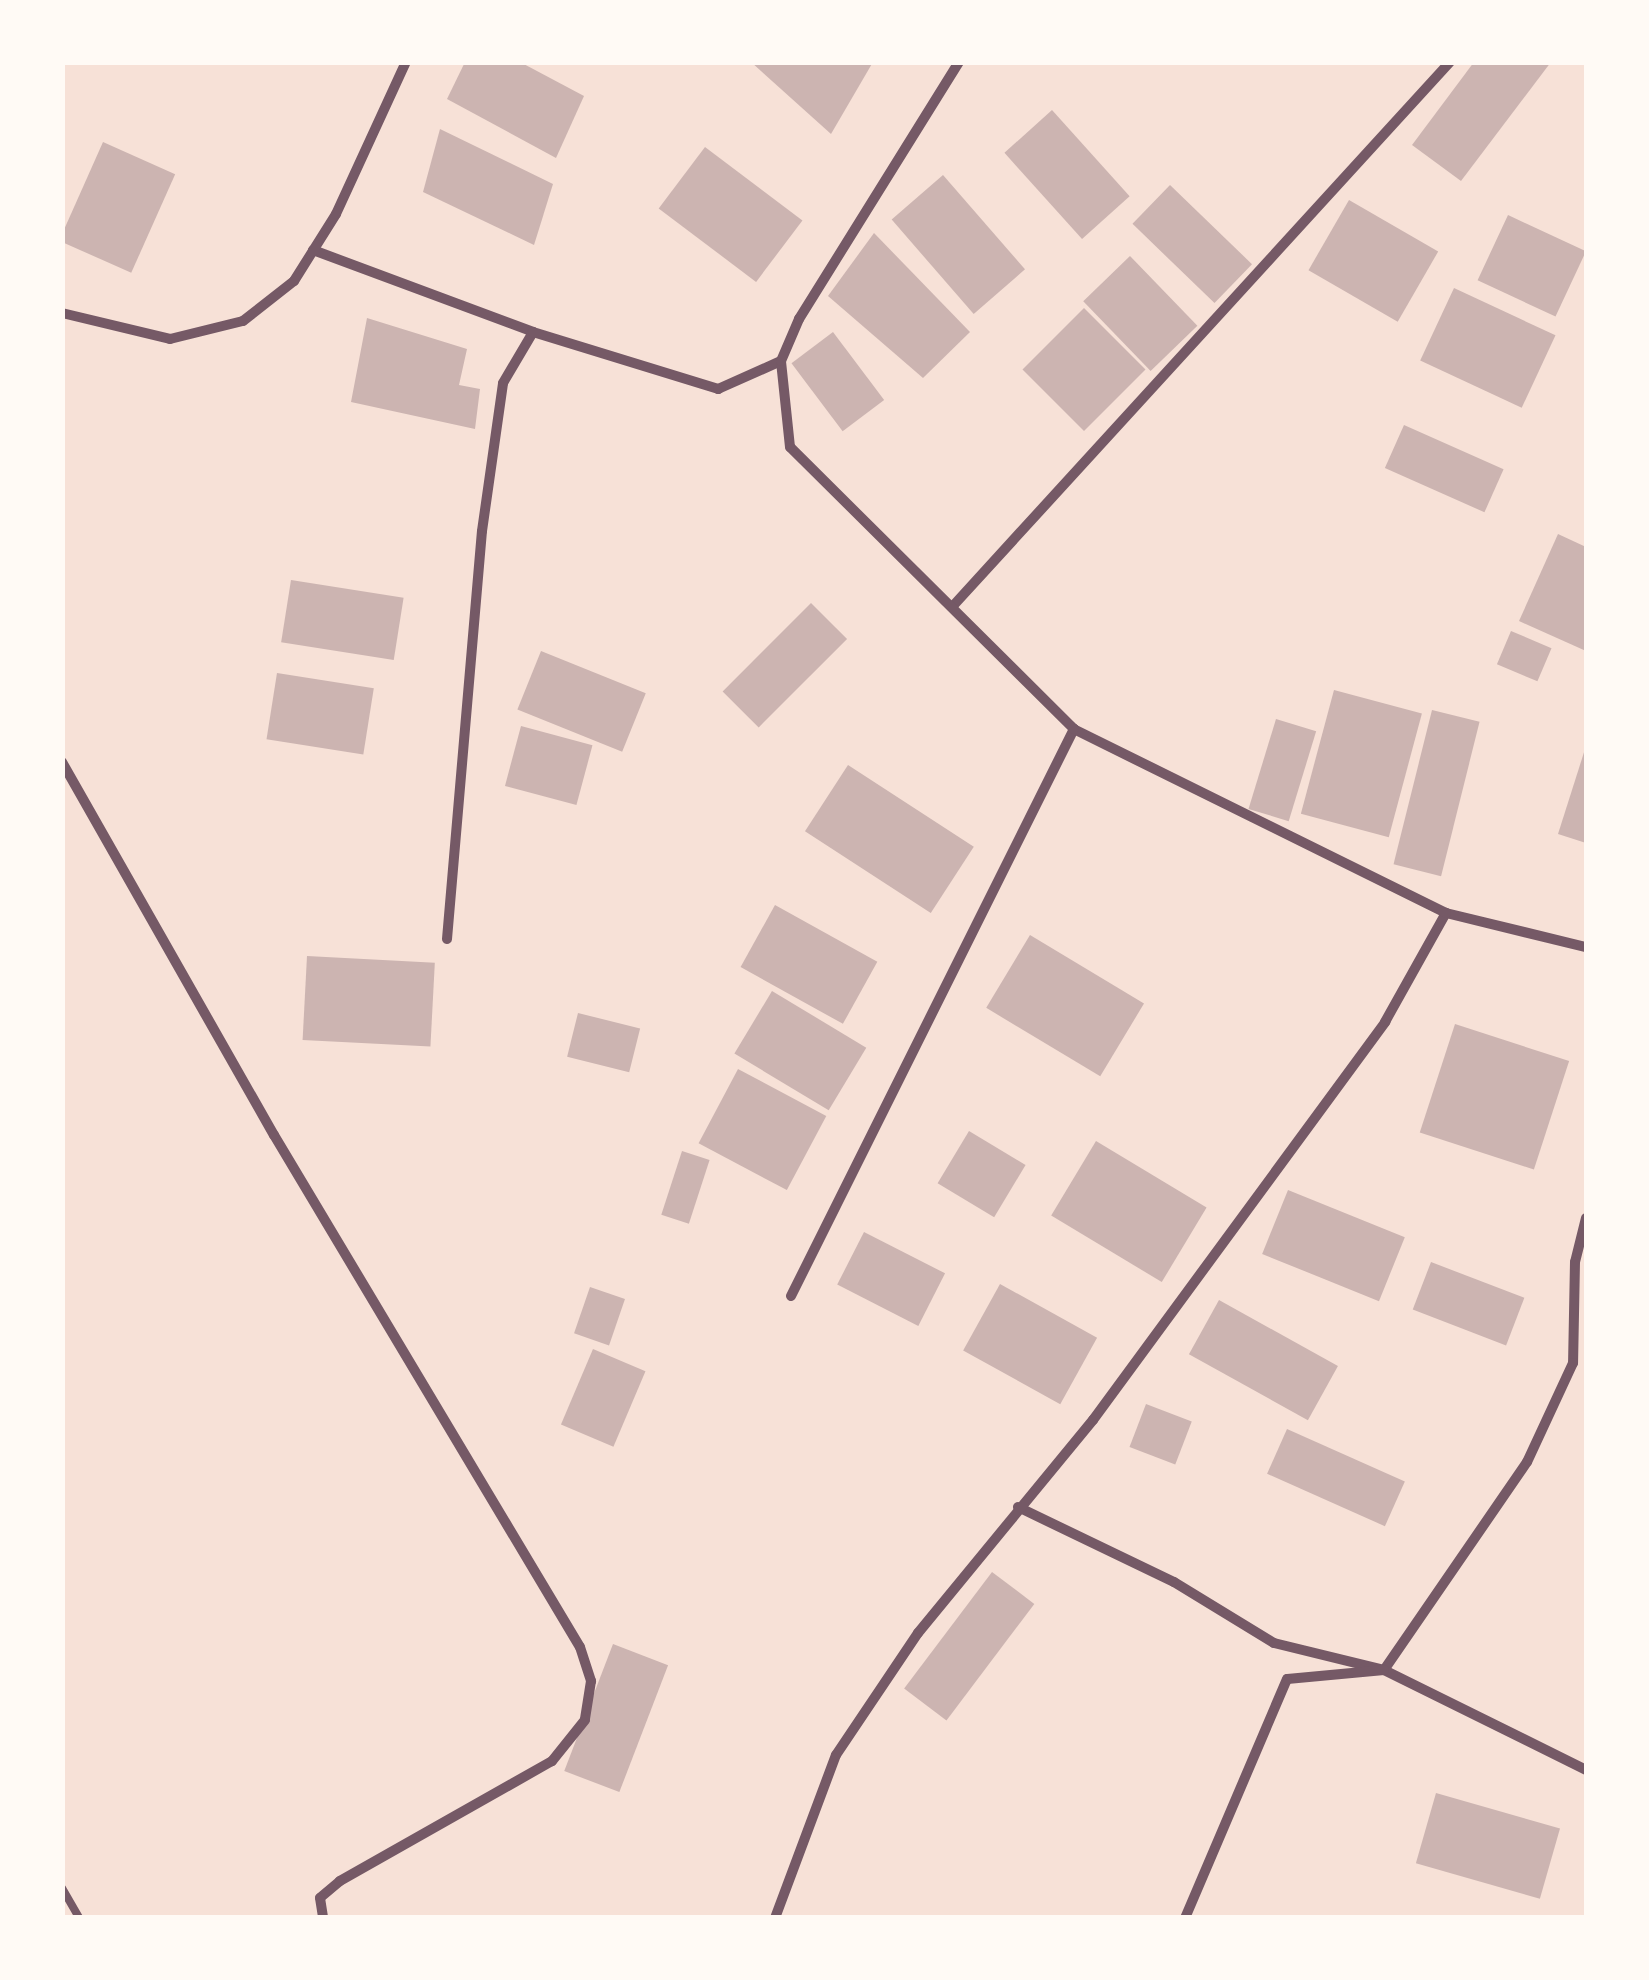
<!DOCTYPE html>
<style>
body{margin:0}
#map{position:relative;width:1649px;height:1980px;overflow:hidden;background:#f7e1d7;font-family:Roboto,sans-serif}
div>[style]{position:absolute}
.building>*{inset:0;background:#ccb4b1;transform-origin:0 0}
.service>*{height:8px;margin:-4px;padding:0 4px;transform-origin:4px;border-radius:4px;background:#755966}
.minor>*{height:10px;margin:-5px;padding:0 5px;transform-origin:5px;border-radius:5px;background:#755966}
span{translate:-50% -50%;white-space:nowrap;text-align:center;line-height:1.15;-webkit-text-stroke:8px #fffaf5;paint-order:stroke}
.frame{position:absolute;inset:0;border:65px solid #fffaf5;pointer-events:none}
</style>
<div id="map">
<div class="building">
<div style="clip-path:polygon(465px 62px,520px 62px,584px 96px,556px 158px,447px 99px)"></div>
<div style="clip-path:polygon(751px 62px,873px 62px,831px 134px)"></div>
<div style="clip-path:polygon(1474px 62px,1551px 62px,1461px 181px,1412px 145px)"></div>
<div style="left:1052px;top:110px;width:116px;height:64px;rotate:48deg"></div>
<div style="clip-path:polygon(440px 129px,553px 184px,534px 245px,423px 192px)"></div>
<div style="left:103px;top:142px;width:79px;height:108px;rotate:24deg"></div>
<div style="left:705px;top:147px;width:122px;height:77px;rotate:37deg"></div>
<div style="left:943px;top:175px;width:125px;height:68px;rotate:49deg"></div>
<div style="left:1170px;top:185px;width:114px;height:54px;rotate:44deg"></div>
<div style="left:1349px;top:200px;width:103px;height:81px;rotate:30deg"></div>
<div style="left:1508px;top:215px;width:86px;height:72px;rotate:25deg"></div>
<div style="clip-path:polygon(874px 233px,970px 332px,923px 378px,828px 296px)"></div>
<div style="left:1130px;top:256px;width:97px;height:65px;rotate:46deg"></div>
<div style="left:1454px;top:288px;width:112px;height:80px;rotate:25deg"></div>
<div style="left:1084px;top:308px;width:87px;height:87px;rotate:45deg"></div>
<div style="clip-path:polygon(367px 318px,467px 349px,459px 385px,480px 389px,475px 429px,351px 402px)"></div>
<div style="left:833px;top:332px;width:85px;height:52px;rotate:53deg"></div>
<div style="left:1404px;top:425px;width:109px;height:47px;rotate:24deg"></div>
<div style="clip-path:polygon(1558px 534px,1586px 547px,1586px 651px,1519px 621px)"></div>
<div style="left:291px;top:580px;width:114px;height:63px;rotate:9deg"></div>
<div style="left:811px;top:603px;width:51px;height:125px;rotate:45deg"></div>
<div style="left:1511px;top:631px;width:44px;height:36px;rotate:23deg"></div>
<div style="left:541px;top:651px;width:113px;height:63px;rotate:22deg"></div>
<div style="left:277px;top:673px;width:98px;height:67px;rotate:9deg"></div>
<div style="left:1334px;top:690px;width:91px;height:128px;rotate:15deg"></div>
<div style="left:1432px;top:710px;width:49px;height:159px;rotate:14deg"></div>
<div style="left:1276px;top:719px;width:42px;height:94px;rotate:17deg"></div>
<div style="left:521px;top:726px;width:74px;height:62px;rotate:15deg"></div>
<div style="clip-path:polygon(1586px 746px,1586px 843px,1558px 834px)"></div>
<div style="left:848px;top:765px;width:150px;height:79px;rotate:33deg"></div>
<div style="left:775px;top:905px;width:117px;height:71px;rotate:29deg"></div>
<div style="left:1030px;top:935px;width:133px;height:85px;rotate:31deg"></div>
<div style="left:307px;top:956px;width:128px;height:84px;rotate:3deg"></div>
<div style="left:772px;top:991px;width:110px;height:73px;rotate:31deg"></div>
<div style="left:578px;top:1013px;width:64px;height:45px;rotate:14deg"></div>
<div style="left:1455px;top:1024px;width:120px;height:114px;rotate:18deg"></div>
<div style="left:738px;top:1069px;width:100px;height:84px;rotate:28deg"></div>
<div style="left:969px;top:1131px;width:66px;height:61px;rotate:31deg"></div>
<div style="left:1096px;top:1141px;width:129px;height:87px;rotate:31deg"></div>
<div style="left:682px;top:1151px;width:29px;height:67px;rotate:18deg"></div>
<div style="left:1288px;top:1190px;width:126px;height:69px;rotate:22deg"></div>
<div style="left:864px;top:1232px;width:91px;height:59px;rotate:27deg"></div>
<div style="left:1431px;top:1262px;width:100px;height:51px;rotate:21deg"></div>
<div style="left:1000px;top:1284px;width:111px;height:76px;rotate:29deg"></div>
<div style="left:590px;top:1287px;width:37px;height:49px;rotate:19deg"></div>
<div style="left:1219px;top:1300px;width:136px;height:62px;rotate:29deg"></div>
<div style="left:593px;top:1349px;width:57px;height:82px;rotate:23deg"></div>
<div style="left:1146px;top:1404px;width:49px;height:46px;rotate:21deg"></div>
<div style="left:1287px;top:1429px;width:129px;height:49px;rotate:24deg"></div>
<div style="left:992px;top:1572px;width:53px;height:146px;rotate:37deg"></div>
<div style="left:613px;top:1644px;width:59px;height:136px;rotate:21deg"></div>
<div style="left:1436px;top:1793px;width:129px;height:73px;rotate:16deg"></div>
</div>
<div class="service">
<div style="left:62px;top:1888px;width:34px;rotate:60deg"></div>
</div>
<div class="minor">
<div style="left:313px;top:250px;width:235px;rotate:20.4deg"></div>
<div style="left:62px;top:313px;width:111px;rotate:13.5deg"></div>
<div style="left:170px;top:339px;width:75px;rotate:-13.9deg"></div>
<div style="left:243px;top:321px;width:65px;rotate:-38.1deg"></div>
<div style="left:294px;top:281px;width:79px;rotate:-57.9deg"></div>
<div style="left:336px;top:214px;width:167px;rotate:-65.3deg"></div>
<div style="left:952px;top:607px;width:738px;rotate:-47.58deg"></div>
<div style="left:62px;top:762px;width:429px;rotate:60.4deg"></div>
<div style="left:274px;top:1135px;width:596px;rotate:59.14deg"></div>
<div style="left:580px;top:1647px;width:36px;rotate:72deg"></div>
<div style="left:591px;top:1681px;width:39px;rotate:99deg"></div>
<div style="left:585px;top:1720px;width:53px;rotate:128.8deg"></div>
<div style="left:552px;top:1761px;width:244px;rotate:150.5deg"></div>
<div style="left:340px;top:1881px;width:26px;rotate:140deg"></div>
<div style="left:320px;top:1898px;width:20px;rotate:81deg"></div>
<div style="left:1446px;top:913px;width:144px;rotate:13.7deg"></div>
<div style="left:447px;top:939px;width:409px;rotate:-85.1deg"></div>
<div style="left:482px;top:531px;width:149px;rotate:-81.9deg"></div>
<div style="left:503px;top:383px;width:59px;rotate:-59.5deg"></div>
<div style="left:533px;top:332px;width:194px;rotate:17.1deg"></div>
<div style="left:718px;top:389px;width:69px;rotate:-24deg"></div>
<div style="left:1586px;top:1218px;width:45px;rotate:104deg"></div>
<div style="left:1575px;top:1262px;width:101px;rotate:91.1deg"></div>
<div style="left:1573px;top:1363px;width:109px;rotate:114.9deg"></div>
<div style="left:1527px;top:1462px;width:252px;rotate:124.5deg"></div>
<div style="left:1384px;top:1670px;width:225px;rotate:26.3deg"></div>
<div style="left:791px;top:1296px;width:634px;rotate:-63.48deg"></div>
<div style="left:1018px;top:1507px;width:173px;rotate:25.7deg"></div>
<div style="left:1174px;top:1582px;width:117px;rotate:31.4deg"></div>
<div style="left:1274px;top:1643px;width:113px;rotate:13.8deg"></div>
<div style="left:1384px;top:1670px;width:97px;rotate:174.7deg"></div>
<div style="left:1287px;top:1679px;width:260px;rotate:113.1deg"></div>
<div style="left:775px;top:1918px;width:174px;rotate:-69.5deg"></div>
<div style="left:836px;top:1755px;width:147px;rotate:-56.1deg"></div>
<div style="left:918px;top:1633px;width:276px;rotate:-50.6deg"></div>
<div style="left:1093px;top:1420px;width:494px;rotate:-53.7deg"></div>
<div style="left:1385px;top:1022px;width:125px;rotate:-60.8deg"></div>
<div style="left:1446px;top:913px;width:415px;rotate:-153.7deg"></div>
<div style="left:1074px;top:729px;width:400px;rotate:-135.2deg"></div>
<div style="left:790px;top:447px;width:86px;rotate:-96deg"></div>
<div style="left:781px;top:361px;width:46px;rotate:-66.8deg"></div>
<div style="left:799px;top:319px;width:303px;rotate:-58.1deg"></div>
</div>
<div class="frame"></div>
</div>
